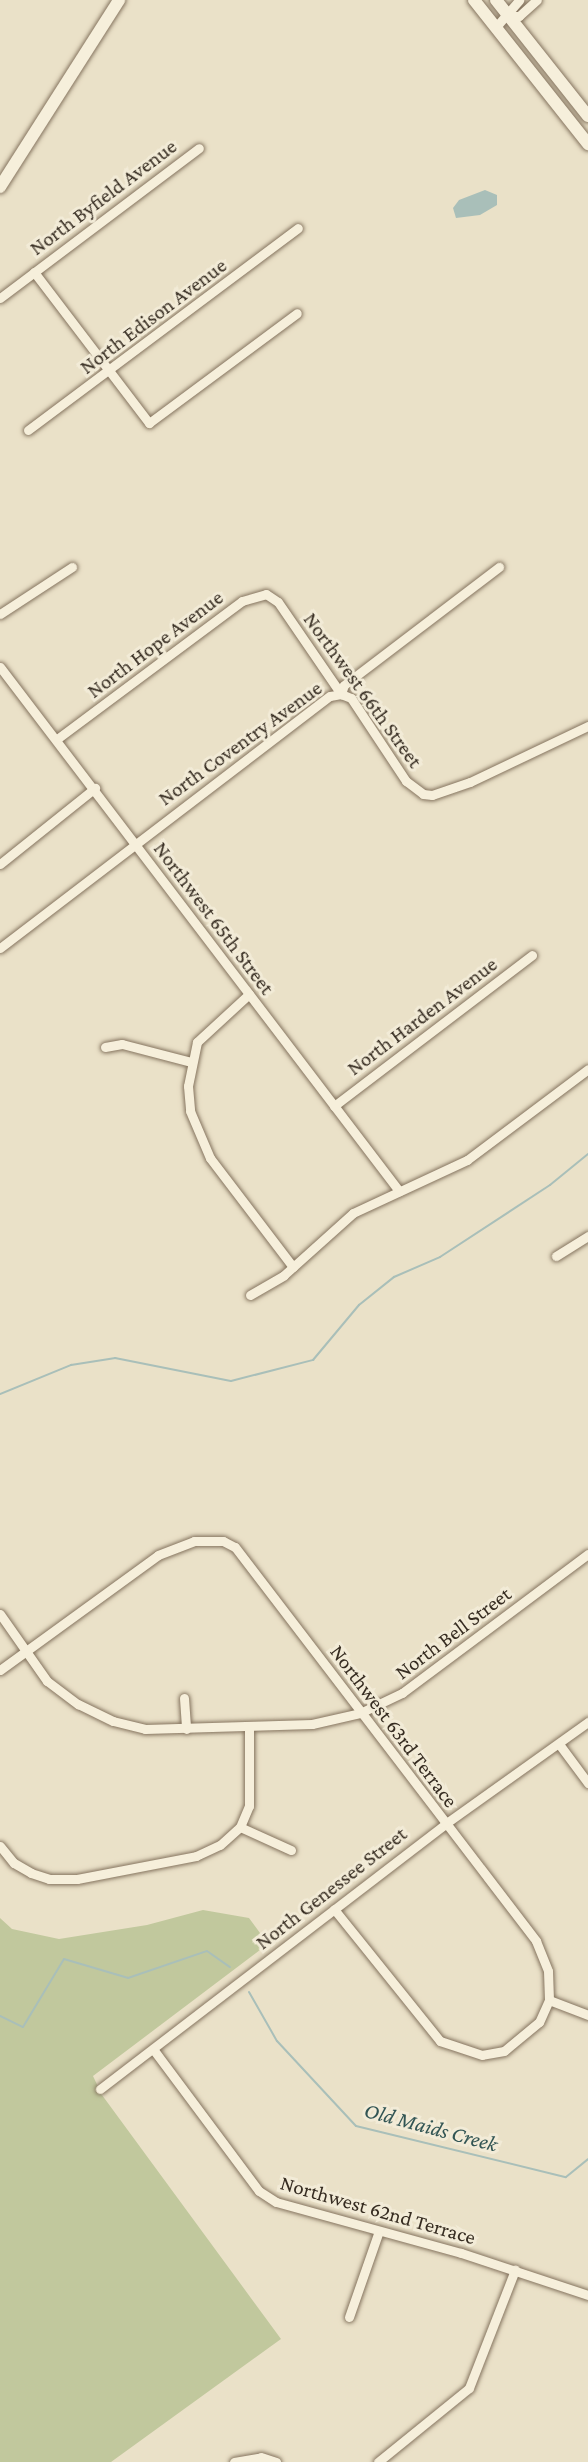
<!DOCTYPE html>
<style>
body{margin:0}
#map{position:relative;width:588px;height:2462px;overflow:hidden;background:#eae1c8;font-family:"Crimson Pro",serif}
div>[style]{position:absolute}
.green>*{inset:0;background:#c1c89d}
.water>*{inset:0;background:#a9bfb9}
.stream>*{height:2px;margin:-1px;padding:0 1px;transform-origin:1px;border-radius:1px;background:#a9bfb9}
.roads{filter:drop-shadow(0 0 2px #85745f) drop-shadow(0 0 2px #85745f)}
.minor>*{height:9px;margin:-4.5px;padding:0 4.5px;transform-origin:4.5px;border-radius:4.5px;background:#f6efdb}
.secondary>*{height:12px;margin:-6px;padding:0 6px;transform-origin:6px;border-radius:6px;background:#f6efdb}
span{translate:-50% -50%;white-space:nowrap;text-align:center;line-height:1.15;-webkit-text-stroke:6px #f2ebd7;paint-order:stroke}
.street-label{font-size:21px;color:#362c21}
.water-label{font-size:22px;color:#325554;font-style:italic}
</style>
<div id="map">
<div class="green">
<div style="clip-path:polygon(203px 1910px,249px 1918px,268px 1944px,93px 2076px,102px 2095px,281px 2339px,111px 2462px,0 2462px,0 1918px,12px 1929px,59px 1939px,147px 1925px)"></div>
</div>
<div class="water">
<div style="clip-path:polygon(485px 190px,497px 195px,497px 205px,480px 215px,456px 218px,453px 208px,459px 200px)"></div>
</div>
<div class="stream">
<div style="left:0;top:1394px;width:77px;rotate:-22.2deg"></div>
<div style="left:71px;top:1365px;width:45px;rotate:-9deg"></div>
<div style="left:115px;top:1358px;width:118px;rotate:11.2deg"></div>
<div style="left:231px;top:1381px;width:85px;rotate:-14.4deg"></div>
<div style="left:313px;top:1360px;width:72px;rotate:-50.1deg"></div>
<div style="left:359px;top:1305px;width:45px;rotate:-38.7deg"></div>
<div style="left:394px;top:1277px;width:50px;rotate:-23.5deg"></div>
<div style="left:440px;top:1257px;width:131px;rotate:-33.2deg"></div>
<div style="left:550px;top:1185px;width:49px;rotate:-39.2deg"></div>
<div style="left:249px;top:1992px;width:56px;rotate:60.3deg"></div>
<div style="left:277px;top:2041px;width:116px;rotate:47.1deg"></div>
<div style="left:356px;top:2126px;width:216px;rotate:13.7deg"></div>
<div style="left:566px;top:2177px;width:28px;rotate:-39deg"></div>
<div style="left:0;top:2016px;width:25px;rotate:26deg"></div>
<div style="left:23px;top:2027px;width:79px;rotate:-58.9deg"></div>
<div style="left:64px;top:1959px;width:67px;rotate:16.5deg"></div>
<div style="left:128px;top:1978px;width:83px;rotate:-18.9deg"></div>
<div style="left:207px;top:1951px;width:28px;rotate:35deg"></div>
</div>
<div class="roads">
<div class="minor">
<div style="left:508px;top:16px;width:11px"></div>
<div style="left:519px;top:16px;width:24px;rotate:-42deg"></div>
<div style="left:495px;top:28px;width:37px;rotate:-49deg"></div>
<div style="left:34px;top:272px;width:190px;rotate:52.7deg"></div>
<div style="left:149px;top:423px;width:184px;rotate:-36.6deg"></div>
<div style="left:0;top:298px;width:249px;rotate:-37deg"></div>
<div style="left:28px;top:430px;width:337px;rotate:-36.8deg"></div>
<div style="left:0;top:614px;width:86px;rotate:-33.1deg"></div>
<div style="left:0;top:667px;width:659px;rotate:52.71deg"></div>
<div style="left:57px;top:739px;width:231px;rotate:-36.7deg"></div>
<div style="left:242px;top:601px;width:25px;rotate:-16deg"></div>
<div style="left:266px;top:594px;width:14px;rotate:34deg"></div>
<div style="left:278px;top:602px;width:112px;rotate:55.6deg"></div>
<div style="left:341px;top:694px;width:11px;rotate:22deg"></div>
<div style="left:351px;top:698px;width:100px;rotate:56.5deg"></div>
<div style="left:406px;top:781px;width:21px;rotate:37deg"></div>
<div style="left:423px;top:794px;width:9px;rotate:6deg"></div>
<div style="left:432px;top:795px;width:40px;rotate:-18.9deg"></div>
<div style="left:470px;top:782px;width:131px;rotate:-25.4deg"></div>
<div style="left:0;top:864px;width:122px;rotate:-38.7deg"></div>
<div style="left:0;top:948px;width:415px;rotate:-37.4deg"></div>
<div style="left:330px;top:696px;width:11px;rotate:-10deg"></div>
<div style="left:341px;top:694px;width:9px;rotate:-72deg"></div>
<div style="left:344px;top:685px;width:195px;rotate:-37.3deg"></div>
<div style="left:249px;top:994px;width:71px;rotate:137.3deg"></div>
<div style="left:197px;top:1042px;width:45px;rotate:101.6deg"></div>
<div style="left:188px;top:1086px;width:25px;rotate:85deg"></div>
<div style="left:190px;top:1111px;width:51px;rotate:66.9deg"></div>
<div style="left:210px;top:1158px;width:137px;rotate:52.7deg"></div>
<div style="left:105px;top:1047px;width:17px;rotate:-10deg"></div>
<div style="left:122px;top:1044px;width:71px;rotate:14.6deg"></div>
<div style="left:334px;top:1106px;width:249px;rotate:-37.3deg"></div>
<div style="left:556px;top:1256px;width:38px;rotate:-32deg"></div>
<div style="left:250px;top:1295px;width:39px;rotate:-30deg"></div>
<div style="left:284px;top:1275px;width:93px;rotate:-41.9deg"></div>
<div style="left:353px;top:1213px;width:126px;rotate:-24.9deg"></div>
<div style="left:467px;top:1160px;width:151px;rotate:-36.9deg"></div>
<div style="left:0;top:1614px;width:82px;rotate:55deg"></div>
<div style="left:47px;top:1681px;width:39px;rotate:37deg"></div>
<div style="left:78px;top:1704px;width:39px;rotate:26deg"></div>
<div style="left:113px;top:1721px;width:33px;rotate:14deg"></div>
<div style="left:145px;top:1729px;width:167px;rotate:-1.7deg"></div>
<div style="left:312px;top:1724px;width:49px;rotate:-12.9deg"></div>
<div style="left:360px;top:1713px;width:47px;rotate:-25.5deg"></div>
<div style="left:402px;top:1693px;width:232px;rotate:-36.8deg"></div>
<div style="left:0;top:1670px;width:195px;rotate:-36deg"></div>
<div style="left:158px;top:1555px;width:39px;rotate:-21deg"></div>
<div style="left:194px;top:1541px;width:29px"></div>
<div style="left:223px;top:1541px;width:13px;rotate:27deg"></div>
<div style="left:235px;top:1547px;width:496px;rotate:52.6deg"></div>
<div style="left:536px;top:1941px;width:32px;rotate:68deg"></div>
<div style="left:548px;top:1971px;width:29px;rotate:88deg"></div>
<div style="left:549px;top:2000px;width:24px;rotate:114deg"></div>
<div style="left:539px;top:2022px;width:45px;rotate:140.4deg"></div>
<div style="left:504px;top:2051px;width:22px;rotate:170deg"></div>
<div style="left:482px;top:2055px;width:44px;rotate:-161.6deg"></div>
<div style="left:440px;top:2041px;width:169px;rotate:-128.8deg"></div>
<div style="left:184px;top:1698px;width:31px;rotate:86deg"></div>
<div style="left:559px;top:1744px;width:49px;rotate:53.4deg"></div>
<div style="left:240px;top:1827px;width:56px;rotate:24.3deg"></div>
<div style="left:0;top:1846px;width:22px;rotate:51deg"></div>
<div style="left:14px;top:1863px;width:20px;rotate:30deg"></div>
<div style="left:31px;top:1873px;width:19px;rotate:18deg"></div>
<div style="left:49px;top:1879px;width:28px"></div>
<div style="left:77px;top:1879px;width:121px;rotate:-10.9deg"></div>
<div style="left:196px;top:1856px;width:26px;rotate:-25deg"></div>
<div style="left:220px;top:1845px;width:27px;rotate:-42deg"></div>
<div style="left:240px;top:1827px;width:23px;rotate:-67deg"></div>
<div style="left:249px;top:1806px;width:78px;rotate:-90deg"></div>
<div style="left:549px;top:2000px;width:42px;rotate:21deg"></div>
<div style="left:153px;top:2049px;width:177px;rotate:53.3deg"></div>
<div style="left:259px;top:2191px;width:20px;rotate:33deg"></div>
<div style="left:276px;top:2202px;width:192px;rotate:15.4deg"></div>
<div style="left:461px;top:2253px;width:134px;rotate:18.3deg"></div>
<div style="left:100px;top:2089px;width:435px;rotate:-37.5deg"></div>
<div style="left:445px;top:1824px;width:176px;rotate:-35.5deg"></div>
<div style="left:349px;top:2317px;width:91px;rotate:-70.8deg"></div>
<div style="left:234px;top:2462px;width:27px;rotate:-10deg"></div>
<div style="left:261px;top:2457px;width:16px;rotate:18deg"></div>
<div style="left:378px;top:2462px;width:117px;rotate:-39.1deg"></div>
<div style="left:469px;top:2388px;width:127px;rotate:-68.7deg"></div>
</div>
<div class="secondary">
<div style="left:474px;top:0;width:184px;rotate:51.6deg"></div>
<div style="left:496px;top:0;width:148px;rotate:51.6deg"></div>
<div style="left:0;top:187px;width:222px;rotate:-57.5deg"></div>
</div>
</div>
<div class="street-label">
<span style="left:103px;top:197px;rotate:-37deg">North Byfield Avenue</span>
<span style="left:153px;top:316px;rotate:-37deg">North Edison Avenue</span>
<span style="left:155px;top:644px;rotate:-37deg">North Hope Avenue</span>
<span style="left:363px;top:690px;rotate:54deg">Northwest 66th Street</span>
<span style="left:240px;top:743px;rotate:-36deg">North Coventry Avenue</span>
<span style="left:214px;top:918px;rotate:53deg">Northwest 65th Street</span>
<span style="left:422px;top:1016px;rotate:-37deg">North Harden Avenue</span>
<span style="left:453px;top:1633px;rotate:-37deg">North Bell Street</span>
<span style="left:394px;top:1726px;rotate:53deg">Northwest 63rd Terrace</span>
<span style="left:331px;top:1888px;rotate:-38deg">North Genessee Street</span>
<span style="left:378px;top:2210px;rotate:16deg">Northwest 62nd Terrace</span>
</div>
<div class="water-label">
<span style="left:431px;top:2127px;rotate:15deg">Old Maids Creek</span>
</div>
</div>
